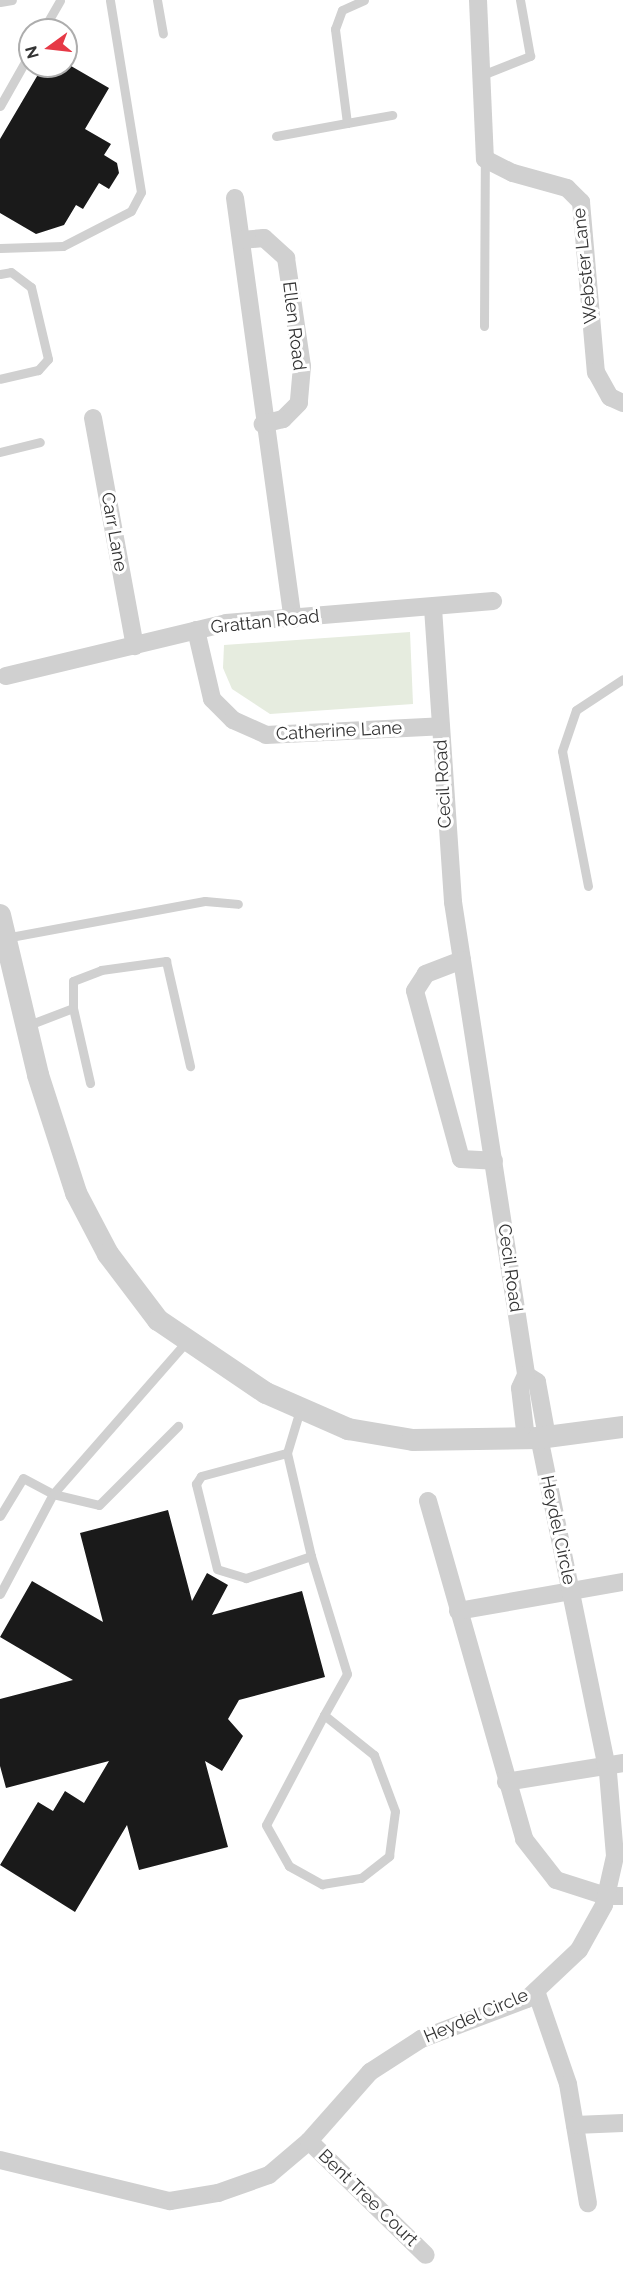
<!DOCTYPE html>
<style>
body{margin:0}
#map{position:relative;width:623px;height:2277px;overflow:hidden;background:#fff;font-family:Raleway,sans-serif}
div>[style]{position:absolute}
.green>*{inset:0;background:#e6ecdf}
.building>*{inset:0;background:#1a1a1a}
.service>*{height:9px;margin:-4.5px;padding:0 4.5px;transform-origin:4.5px;border-radius:4.5px;background:#d0d0d0}
.minor>*{height:18px;margin:-9px;padding:0 9px;transform-origin:9px;border-radius:9px;background:#d0d0d0}
.tertiary>*{height:22px;margin:-11px;padding:0 11px;transform-origin:11px;border-radius:11px;background:#d0d0d0}
span{translate:-50% -50%;white-space:nowrap;text-align:center;line-height:1.15;-webkit-text-stroke:6px #fff;paint-order:stroke}
.street-label{font-size:18px;color:#333}
.north{position:absolute;left:18px;top:18px;width:60px;height:60px;box-sizing:border-box;background:#fff;border:2px solid #adadad;border-radius:50%;rotate:255deg;font-size:16px;font-weight:700;line-height:24px;text-align:center;color:#333}
.north::after{content:'';display:block;margin:auto;width:21px;height:27px;background:#e63946;clip-path:polygon(50% 0,100% 100%,50% 72%,0 100%)}
</style>
<div id="map">
<div class="green">
<div style="clip-path:polygon(410px 632px,413px 704px,270px 714px,232px 689px,223px 668px,224px 645px)"></div>
</div>
<div class="building">
<div style="clip-path:polygon(43px 66px,71px 66px,109px 88px,85px 129px,111px 144px,104px 155px,117px 163px,119px 173px,109px 189px,99px 183px,83px 209px,76px 205px,64px 225px,36px 234px,0 213px,0 139px)"></div>
<div style="clip-path:polygon(168px 1510px,192px 1601px,207px 1573px,228px 1585px,212px 1615px,302px 1591px,325px 1677px,239px 1700px,228px 1719px,243px 1736px,222px 1771px,205px 1761px,228px 1847px,139px 1870px,127px 1825px,75px 1912px,0 1865px,38px 1802px,53px 1811px,65px 1791px,84px 1803px,109px 1761px,6px 1788px,0 1766px,0 1699px,73px 1680px,0 1637px,32px 1581px,103px 1622px,80px 1533px)"></div>
</div>
<div class="service">
<div style="left:157px;top:0;width:34px;rotate:80deg"></div>
<div style="left:0;top:2px;width:12px;rotate:-9deg"></div>
<div style="left:43px;top:30px;width:34px;rotate:-60deg"></div>
<div style="left:482px;top:75px;width:52px;rotate:-21.6deg"></div>
<div style="left:530px;top:56px;width:57px;rotate:-100.1deg"></div>
<div style="left:0;top:106px;width:61px;rotate:-60.5deg"></div>
<div style="left:347px;top:123px;width:46px;rotate:-10.1deg"></div>
<div style="left:276px;top:136px;width:72px;rotate:-10.4deg"></div>
<div style="left:347px;top:123px;width:95px;rotate:-97.3deg"></div>
<div style="left:335px;top:29px;width:20px;rotate:-70deg"></div>
<div style="left:342px;top:10px;width:24px;rotate:-24deg"></div>
<div style="left:0;top:248px;width:63px;rotate:-1.8deg"></div>
<div style="left:63px;top:246px;width:76px;rotate:-27.2deg"></div>
<div style="left:131px;top:211px;width:21px;rotate:-62deg"></div>
<div style="left:141px;top:192px;width:194px;rotate:-99.2deg"></div>
<div style="left:0;top:274px;width:11px;rotate:-10deg"></div>
<div style="left:11px;top:272px;width:25px;rotate:37deg"></div>
<div style="left:31px;top:287px;width:74px;rotate:76.7deg"></div>
<div style="left:48px;top:359px;width:15px;rotate:132deg"></div>
<div style="left:38px;top:370px;width:39px;rotate:167deg"></div>
<div style="left:484px;top:326px;width:167px;rotate:-89.7deg"></div>
<div style="left:0;top:452px;width:41px;rotate:-14deg"></div>
<div style="left:588px;top:886px;width:137px;rotate:-100.9deg"></div>
<div style="left:562px;top:751px;width:43px;rotate:-71.1deg"></div>
<div style="left:576px;top:710px;width:56px;rotate:-33.4deg"></div>
<div style="left:5px;top:938px;width:203px;rotate:-10.5deg"></div>
<div style="left:205px;top:901px;width:33px;rotate:5deg"></div>
<div style="left:73px;top:1008px;width:77px;rotate:77.2deg"></div>
<div style="left:26px;top:1026px;width:50px;rotate:-21deg"></div>
<div style="left:73px;top:1008px;width:27px;rotate:-90deg"></div>
<div style="left:73px;top:981px;width:30px;rotate:-21deg"></div>
<div style="left:101px;top:970px;width:66px;rotate:-7.9deg"></div>
<div style="left:166px;top:961px;width:108px;rotate:77.1deg"></div>
<div style="left:287px;top:1453px;width:106px;rotate:76.9deg"></div>
<div style="left:311px;top:1556px;width:69px;rotate:161.3deg"></div>
<div style="left:246px;top:1578px;width:30px;rotate:-163deg"></div>
<div style="left:217px;top:1569px;width:88px;rotate:-103.9deg"></div>
<div style="left:196px;top:1484px;width:9px;rotate:-58deg"></div>
<div style="left:201px;top:1476px;width:89px;rotate:-15deg"></div>
<div style="left:287px;top:1453px;width:45px;rotate:-73.2deg"></div>
<div style="left:0;top:1516px;width:44px;rotate:-58.8deg"></div>
<div style="left:23px;top:1478px;width:34px;rotate:28deg"></div>
<div style="left:53px;top:1494px;width:47px;rotate:13.4deg"></div>
<div style="left:99px;top:1505px;width:112px;rotate:-45deg"></div>
<div style="left:311px;top:1556px;width:123px;rotate:73deg"></div>
<div style="left:347px;top:1674px;width:47px;rotate:119.3deg"></div>
<div style="left:324px;top:1715px;width:124px;rotate:117.8deg"></div>
<div style="left:266px;top:1825px;width:47px;rotate:60.7deg"></div>
<div style="left:289px;top:1866px;width:38px;rotate:29deg"></div>
<div style="left:322px;top:1884px;width:39px;rotate:-9deg"></div>
<div style="left:361px;top:1878px;width:36px;rotate:-38deg"></div>
<div style="left:389px;top:1856px;width:45px;rotate:-82.4deg"></div>
<div style="left:395px;top:1811px;width:60px;rotate:-110.6deg"></div>
<div style="left:374px;top:1755px;width:64px;rotate:-141.3deg"></div>
<div style="left:0;top:1594px;width:113px;rotate:-62.1deg"></div>
<div style="left:53px;top:1494px;width:203px;rotate:-48.8deg"></div>
</div>
<div class="minor">
<div style="left:478px;top:0;width:159px;rotate:87.5deg"></div>
<div style="left:485px;top:159px;width:31px;rotate:27deg"></div>
<div style="left:513px;top:173px;width:56px;rotate:15.5deg"></div>
<div style="left:567px;top:188px;width:20px;rotate:45deg"></div>
<div style="left:581px;top:202px;width:171px;rotate:85deg"></div>
<div style="left:596px;top:372px;width:29px;rotate:61deg"></div>
<div style="left:610px;top:397px;width:14px;rotate:25deg"></div>
<div style="left:235px;top:198px;width:425px;rotate:82.2deg"></div>
<div style="left:241px;top:240px;width:23px;rotate:-5deg"></div>
<div style="left:264px;top:238px;width:30px;rotate:42deg"></div>
<div style="left:286px;top:258px;width:109px;rotate:81.6deg"></div>
<div style="left:302px;top:366px;width:37px;rotate:95deg"></div>
<div style="left:299px;top:403px;width:23px;rotate:135deg"></div>
<div style="left:283px;top:419px;width:21px;rotate:166deg"></div>
<div style="left:93px;top:418px;width:232px;rotate:79.6deg"></div>
<div style="left:433px;top:608px;width:295px;rotate:86.1deg"></div>
<div style="left:453px;top:902px;width:479px;rotate:81.2deg"></div>
<div style="left:196px;top:630px;width:71px;rotate:76.9deg"></div>
<div style="left:212px;top:699px;width:30px;rotate:45deg"></div>
<div style="left:233px;top:720px;width:36px;rotate:24deg"></div>
<div style="left:266px;top:735px;width:175px;rotate:-2.9deg"></div>
<div style="left:6px;top:676px;width:226px;rotate:-13.5deg"></div>
<div style="left:226px;top:623px;width:268px;rotate:-4.7deg"></div>
<div style="left:462px;top:960px;width:39px;rotate:159deg"></div>
<div style="left:426px;top:974px;width:20px;rotate:123deg"></div>
<div style="left:415px;top:991px;width:174px;rotate:74.7deg"></div>
<div style="left:461px;top:1159px;width:33px;rotate:3deg"></div>
<div style="left:526px;top:1375px;width:13px;rotate:32deg"></div>
<div style="left:537px;top:1382px;width:56px;rotate:79.7deg"></div>
<div style="left:526px;top:1439px;width:51px;rotate:-96.7deg"></div>
<div style="left:520px;top:1388px;width:14px;rotate:-65deg"></div>
<div style="left:428px;top:1501px;width:351px;rotate:74.1deg"></div>
<div style="left:524px;top:1839px;width:52px;rotate:52deg"></div>
<div style="left:556px;top:1880px;width:52px;rotate:17.7deg"></div>
<div style="left:606px;top:1896px;width:17px"></div>
<div style="left:458px;top:1611px;width:168px;rotate:-10deg"></div>
<div style="left:506px;top:1782px;width:119px;rotate:-9.2deg"></div>
<div style="left:536px;top:1991px;width:98px;rotate:71deg"></div>
<div style="left:568px;top:2084px;width:121px;rotate:80.5deg"></div>
<div style="left:575px;top:2125px;width:48px;rotate:-2.4deg"></div>
<div style="left:309px;top:2141px;width:163px;rotate:44.3deg"></div>
<div style="left:0;top:2160px;width:175px;rotate:13.6deg"></div>
<div style="left:170px;top:2201px;width:49px;rotate:-9.5deg"></div>
<div style="left:218px;top:2193px;width:54px;rotate:-19.4deg"></div>
<div style="left:269px;top:2175px;width:52px;rotate:-40.4deg"></div>
<div style="left:309px;top:2141px;width:92px;rotate:-48.5deg"></div>
<div style="left:370px;top:2072px;width:61px;rotate:-32.9deg"></div>
<div style="left:421px;top:2039px;width:113px;rotate:-20.7deg"></div>
<div style="left:527px;top:1999px;width:71px;rotate:-43.3deg"></div>
<div style="left:579px;top:1950px;width:51px;rotate:-60.9deg"></div>
<div style="left:604px;top:1905px;width:50px;rotate:-77.3deg"></div>
<div style="left:615px;top:1856px;width:83px;rotate:-94.8deg"></div>
<div style="left:608px;top:1773px;width:342px;rotate:-101.6deg"></div>
</div>
<div class="tertiary">
<div style="left:0;top:915px;width:164px;rotate:76.6deg"></div>
<div style="left:38px;top:1075px;width:124px;rotate:72.1deg"></div>
<div style="left:76px;top:1193px;width:69px;rotate:62.3deg"></div>
<div style="left:108px;top:1254px;width:83px;rotate:52.9deg"></div>
<div style="left:158px;top:1320px;width:130px;rotate:34.1deg"></div>
<div style="left:266px;top:1393px;width:90px;rotate:23.7deg"></div>
<div style="left:348px;top:1429px;width:66px;rotate:9.6deg"></div>
<div style="left:413px;top:1440px;width:126px;rotate:-0.9deg"></div>
<div style="left:539px;top:1438px;width:85px;rotate:-7.5deg"></div>
</div>
<div class="street-label">
<span style="left:585px;top:266px;rotate:-96deg">Webster Lane</span>
<span style="left:294px;top:326px;rotate:83deg">Ellen Road</span>
<span style="left:114px;top:532px;rotate:80deg">Carr Lane</span>
<span style="left:265px;top:622px;rotate:-6deg">Grattan Road</span>
<span style="left:339px;top:731px;rotate:-3deg">Catherine Lane</span>
<span style="left:443px;top:784px;rotate:-93deg">Cecil Road</span>
<span style="left:510px;top:1268px;rotate:82deg">Cecil Road</span>
<span style="left:558px;top:1530px;rotate:78deg">Heydel Circle</span>
<span style="left:476px;top:2016px;rotate:-23deg">Heydel Circle</span>
<span style="left:368px;top:2198px;rotate:44deg">Bent Tree Court</span>
</div>
<div class="north">N</div>
</div>
